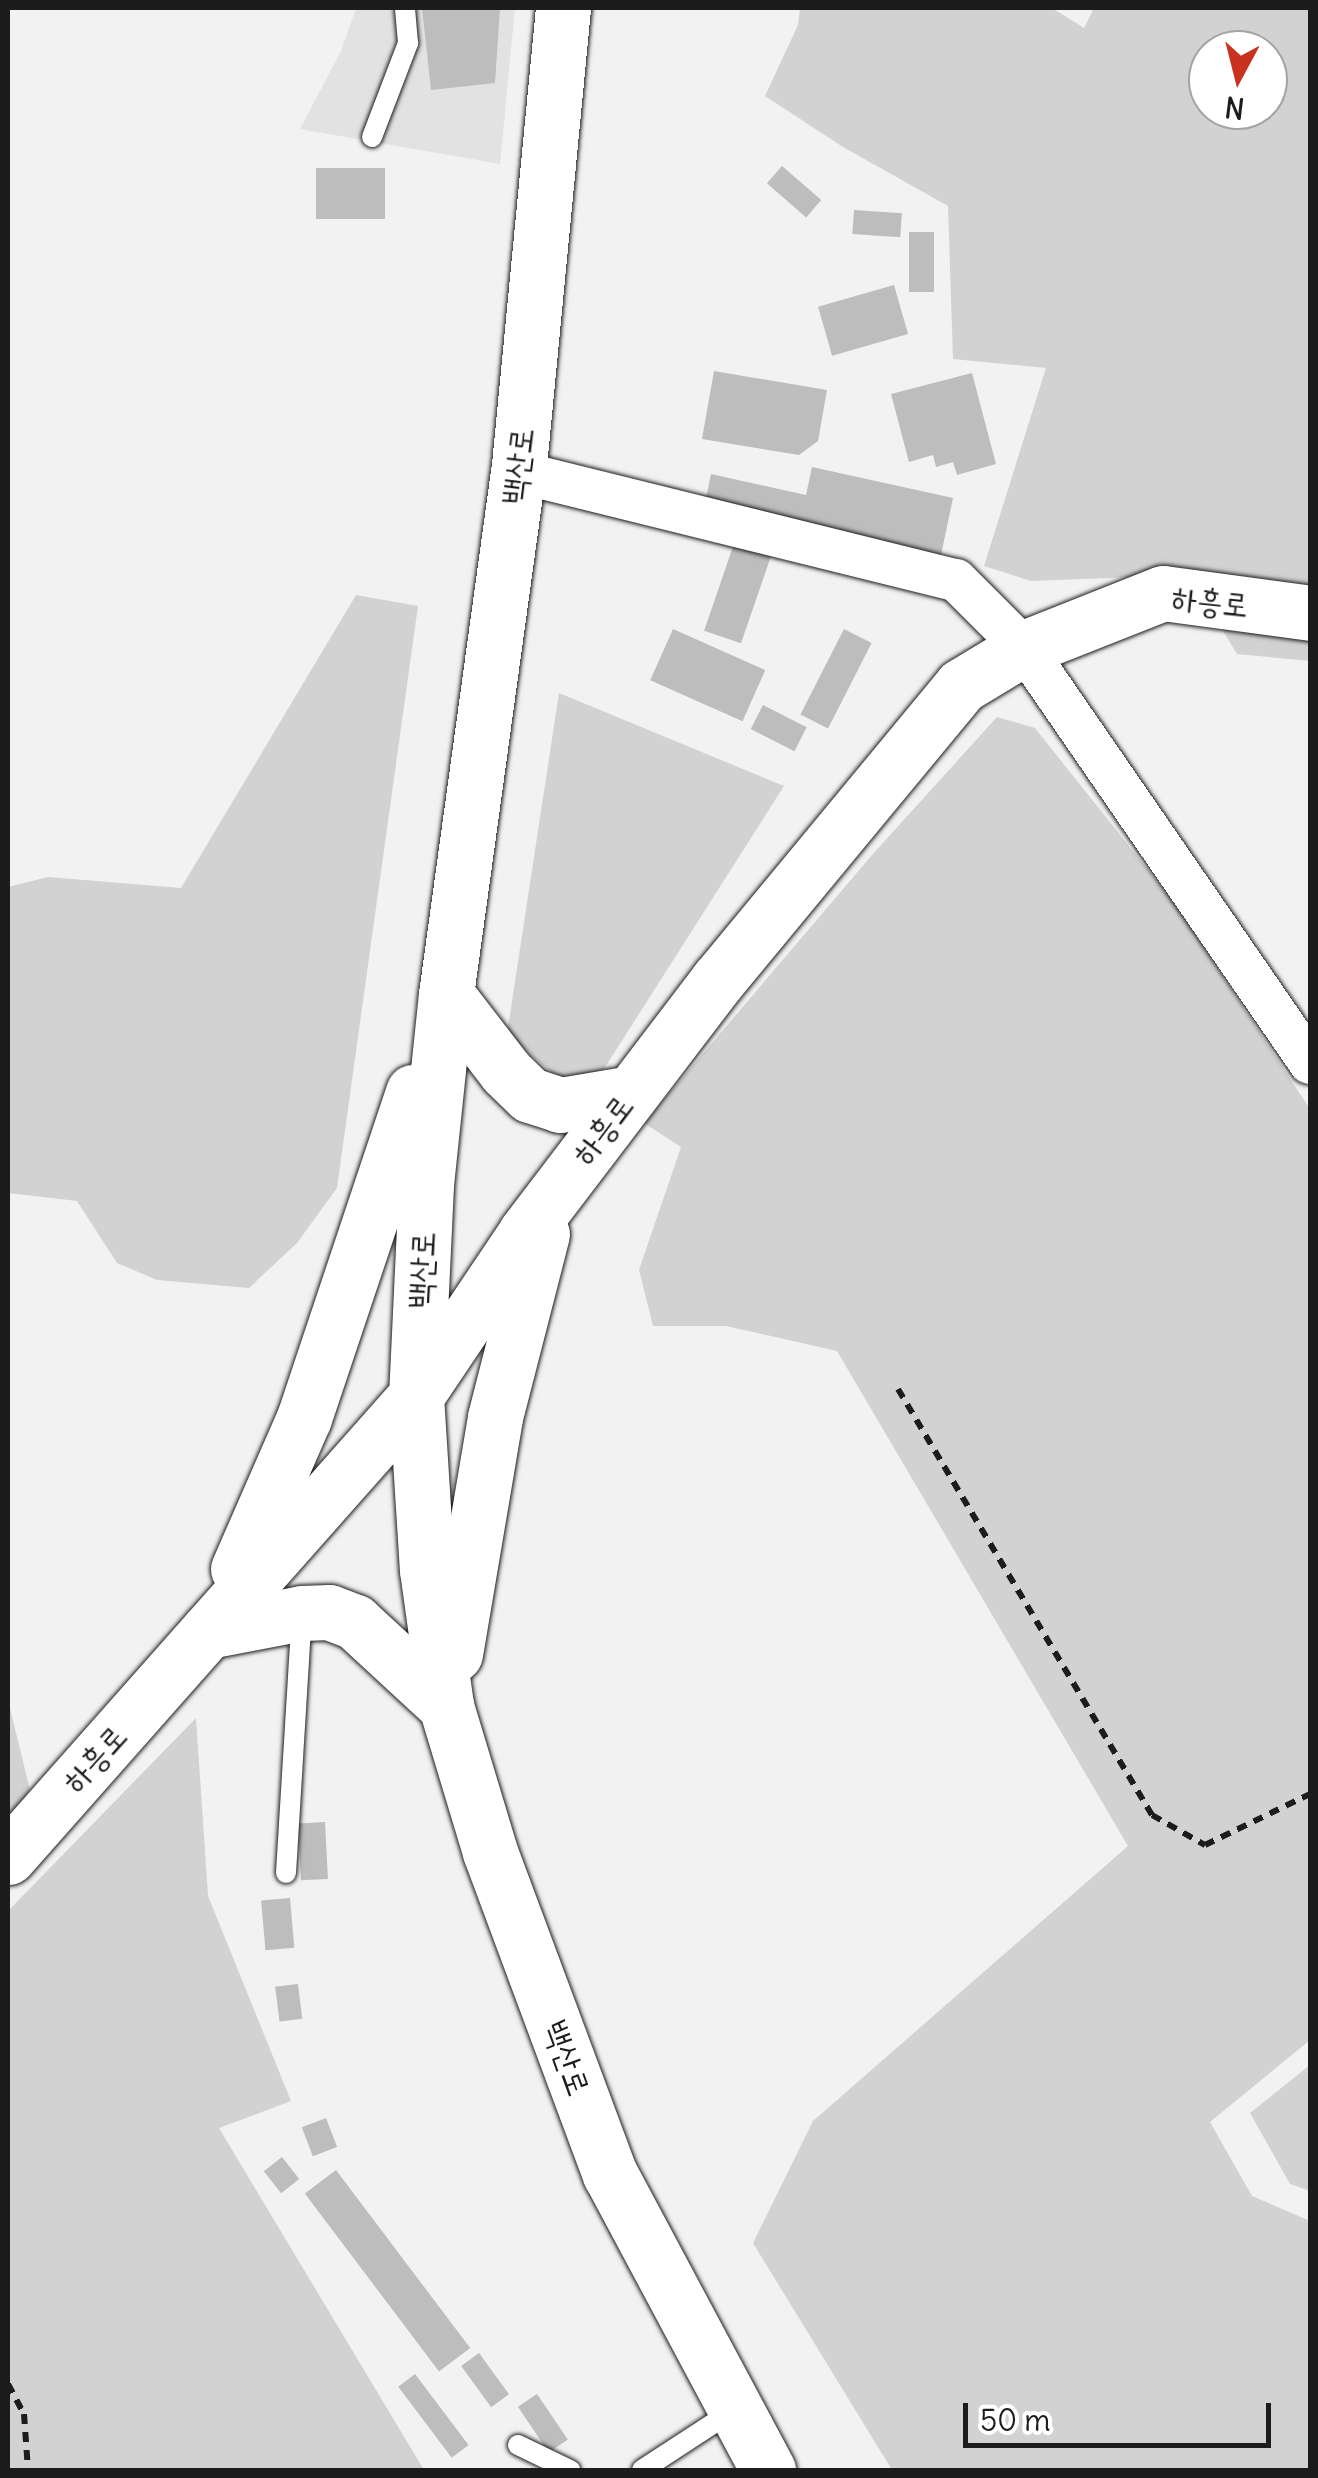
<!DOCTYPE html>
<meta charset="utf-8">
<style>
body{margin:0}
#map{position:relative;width:1318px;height:2478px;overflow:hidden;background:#f2f2f2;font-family:Delius,"Poor Story",sans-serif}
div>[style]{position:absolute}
.built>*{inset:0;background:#e2e2e2}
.green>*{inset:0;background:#d2d2d2}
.building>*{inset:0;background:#bdbdbd;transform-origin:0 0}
.path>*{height:6px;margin-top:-3px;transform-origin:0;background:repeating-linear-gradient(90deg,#1c1c1c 0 10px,transparent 0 18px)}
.roads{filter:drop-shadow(0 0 2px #1c1c1c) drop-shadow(0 0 2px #1c1c1c)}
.lane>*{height:20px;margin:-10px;padding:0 10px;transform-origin:10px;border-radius:10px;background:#fff}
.street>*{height:42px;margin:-21px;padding:0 21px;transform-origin:21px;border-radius:21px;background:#fff}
.secondary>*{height:55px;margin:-27.5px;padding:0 27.5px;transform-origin:27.5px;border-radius:27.5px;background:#fff}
span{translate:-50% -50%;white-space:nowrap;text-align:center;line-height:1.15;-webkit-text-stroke:9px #fff;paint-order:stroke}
.street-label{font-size:32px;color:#1c1c1c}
.frame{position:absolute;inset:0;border:10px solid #1c1c1c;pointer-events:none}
.north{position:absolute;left:1188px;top:30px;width:100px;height:100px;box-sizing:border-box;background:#fff;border:2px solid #a4a4a4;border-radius:50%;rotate:187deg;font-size:28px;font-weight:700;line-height:40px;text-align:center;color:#1c1c1c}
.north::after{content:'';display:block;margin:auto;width:35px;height:45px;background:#c8321e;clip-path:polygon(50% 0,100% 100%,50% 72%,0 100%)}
.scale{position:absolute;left:963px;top:2403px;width:308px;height:45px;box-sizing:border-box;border:5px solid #1c1c1c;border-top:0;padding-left:12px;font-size:30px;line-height:35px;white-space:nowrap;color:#1c1c1c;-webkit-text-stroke:8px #fff;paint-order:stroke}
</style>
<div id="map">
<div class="built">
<div style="clip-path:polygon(356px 8px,515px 8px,500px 164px,300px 129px,341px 51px)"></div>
</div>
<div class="green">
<div style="clip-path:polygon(evenodd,800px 8px,1052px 8px,1084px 28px,1094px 8px,1310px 8px,1310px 661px,1237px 654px,1189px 575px,1031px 581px,984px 566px,1046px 368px,953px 359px,948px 206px,843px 147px,765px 96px,798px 25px,800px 8px,1208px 50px,1268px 50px,1268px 110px,1208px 110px,1208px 50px)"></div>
<div style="clip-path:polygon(356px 595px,418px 606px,337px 1188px,297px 1243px,249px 1288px,157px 1280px,117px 1263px,77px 1201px,8px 1193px,8px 887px,48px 877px,181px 888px)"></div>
<div style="clip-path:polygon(559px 693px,784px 786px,602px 1072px,559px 1079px,507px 1034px)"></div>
<div style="clip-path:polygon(997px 717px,1035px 728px,1175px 904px,1310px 1109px,1310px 2040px,1210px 2122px,1252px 2196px,1310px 2221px,1310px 2470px,892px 2470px,753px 2243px,813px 2121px,1128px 1846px,837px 1351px,726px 1326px,653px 1326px,639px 1270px,681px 1147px,644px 1123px,872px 855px)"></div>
<div style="clip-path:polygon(8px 1700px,30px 1790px,8px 1817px)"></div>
<div style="clip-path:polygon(196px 1718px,208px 1896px,291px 2101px,219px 2128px,424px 2470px,8px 2470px,8px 1911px)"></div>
<div style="clip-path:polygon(1310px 2065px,1310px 2191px,1290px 2184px,1250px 2113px)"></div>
</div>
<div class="building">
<div style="clip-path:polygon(422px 8px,500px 8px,495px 83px,431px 90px)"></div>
<div style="left:782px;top:166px;width:52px;height:23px;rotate:41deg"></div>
<div style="left:316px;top:168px;width:69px;height:51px"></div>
<div style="left:854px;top:210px;width:48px;height:24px;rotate:4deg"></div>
<div style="left:909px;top:232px;width:25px;height:60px"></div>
<div style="left:894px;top:285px;width:51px;height:79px;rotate:74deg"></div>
<div style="clip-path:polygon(714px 371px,827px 390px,818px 441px,799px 455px,702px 439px)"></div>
<div style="clip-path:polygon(972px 373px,996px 464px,957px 475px,953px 462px,936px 467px,933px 455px,909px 462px,891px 394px)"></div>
<div style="clip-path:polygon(812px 467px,953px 498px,941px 555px,705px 503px,711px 474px,806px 495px)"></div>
<div style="left:736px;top:538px;width:39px;height:98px;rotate:19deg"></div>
<div style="left:673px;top:629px;width:101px;height:56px;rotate:24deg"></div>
<div style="left:844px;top:629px;width:31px;height:96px;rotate:27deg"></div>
<div style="left:763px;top:705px;width:49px;height:27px;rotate:27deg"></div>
<div style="left:325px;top:1822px;width:57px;height:27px;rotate:87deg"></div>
<div style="left:290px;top:1898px;width:50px;height:29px;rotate:85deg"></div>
<div style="left:298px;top:1984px;width:35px;height:23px;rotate:83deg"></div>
<div style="left:326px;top:2118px;width:31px;height:26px;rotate:69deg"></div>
<div style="left:282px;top:2157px;width:28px;height:23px;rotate:52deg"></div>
<div style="left:336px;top:2170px;width:223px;height:39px;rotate:53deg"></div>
<div style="left:479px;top:2353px;width:51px;height:22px;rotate:54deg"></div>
<div style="left:415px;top:2374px;width:89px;height:21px;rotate:53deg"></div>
<div style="left:537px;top:2394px;width:55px;height:23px;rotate:56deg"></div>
</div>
<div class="path">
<div style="left:898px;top:1389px;width:496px;rotate:59.2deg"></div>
<div style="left:1152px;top:1815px;width:61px;rotate:29.5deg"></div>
<div style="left:1205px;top:1845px;width:117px;rotate:-25.9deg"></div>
<div style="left:8px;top:2384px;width:34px;rotate:62deg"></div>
<div style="left:24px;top:2414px;width:56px;rotate:85.9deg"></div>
</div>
<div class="roads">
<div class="lane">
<div style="left:372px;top:137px;width:101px;rotate:-69deg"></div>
<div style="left:408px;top:43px;width:35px;rotate:-95deg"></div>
<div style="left:286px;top:1873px;width:258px;rotate:-86.5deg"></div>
<div style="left:518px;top:2445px;width:58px;rotate:25.7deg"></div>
<div style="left:642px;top:2470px;width:110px;rotate:-33.1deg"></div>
</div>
<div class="street">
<div style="left:518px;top:472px;width:451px;rotate:13.9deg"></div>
<div style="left:956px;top:580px;width:96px;rotate:45deg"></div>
<div style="left:1024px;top:648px;width:504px;rotate:55.43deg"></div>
</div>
<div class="secondary">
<div style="left:563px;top:8px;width:466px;rotate:95.5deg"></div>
<div style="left:518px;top:472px;width:527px;rotate:97.85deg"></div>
<div style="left:446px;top:994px;width:192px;rotate:96deg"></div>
<div style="left:426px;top:1185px;width:211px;rotate:92.7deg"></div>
<div style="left:416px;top:1396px;width:174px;rotate:86.4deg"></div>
<div style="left:427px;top:1570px;width:137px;rotate:82deg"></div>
<div style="left:446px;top:1706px;width:152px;rotate:73.2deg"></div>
<div style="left:490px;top:1852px;width:344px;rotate:69.6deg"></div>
<div style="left:610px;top:2174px;width:336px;rotate:61.9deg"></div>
<div style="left:446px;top:994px;width:98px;rotate:52.4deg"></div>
<div style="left:506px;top:1072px;width:33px;rotate:44deg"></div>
<div style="left:530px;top:1095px;width:32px;rotate:18deg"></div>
<div style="left:560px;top:1105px;width:72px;rotate:-9.6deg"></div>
<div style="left:238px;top:1569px;width:165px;rotate:-66.4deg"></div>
<div style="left:304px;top:1418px;width:344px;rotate:-71.5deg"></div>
<div style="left:208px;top:1631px;width:96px;rotate:-10.8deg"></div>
<div style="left:302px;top:1613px;width:27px;rotate:-2deg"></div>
<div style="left:329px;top:1612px;width:28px;rotate:21deg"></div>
<div style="left:355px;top:1622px;width:124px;rotate:42.7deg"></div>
<div style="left:455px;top:1654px;width:240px;rotate:-80.4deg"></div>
<div style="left:495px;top:1417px;width:189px;rotate:-75.6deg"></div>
<div style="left:8px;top:1857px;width:616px;rotate:-48.49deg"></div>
<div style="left:416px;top:1396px;width:197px;rotate:-56.1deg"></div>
<div style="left:526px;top:1232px;width:317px;rotate:-52.7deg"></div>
<div style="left:718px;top:980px;width:381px;rotate:-50.4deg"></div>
<div style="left:961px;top:686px;width:74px;rotate:-31.1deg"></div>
<div style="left:1024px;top:648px;width:149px;rotate:-21.6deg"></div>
<div style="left:1163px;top:593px;width:148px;rotate:7.7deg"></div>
</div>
</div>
<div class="street-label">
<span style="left:518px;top:466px;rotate:-83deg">백산로</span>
<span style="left:1210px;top:602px;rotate:6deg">하흥로</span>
<span style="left:603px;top:1130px;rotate:-53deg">하흥로</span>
<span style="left:422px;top:1270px;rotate:-87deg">백산로</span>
<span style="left:95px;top:1759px;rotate:-48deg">하흥로</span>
<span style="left:567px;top:2058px;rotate:70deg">백산로</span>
</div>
<div class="frame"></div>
<div class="north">N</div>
<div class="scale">50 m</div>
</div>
